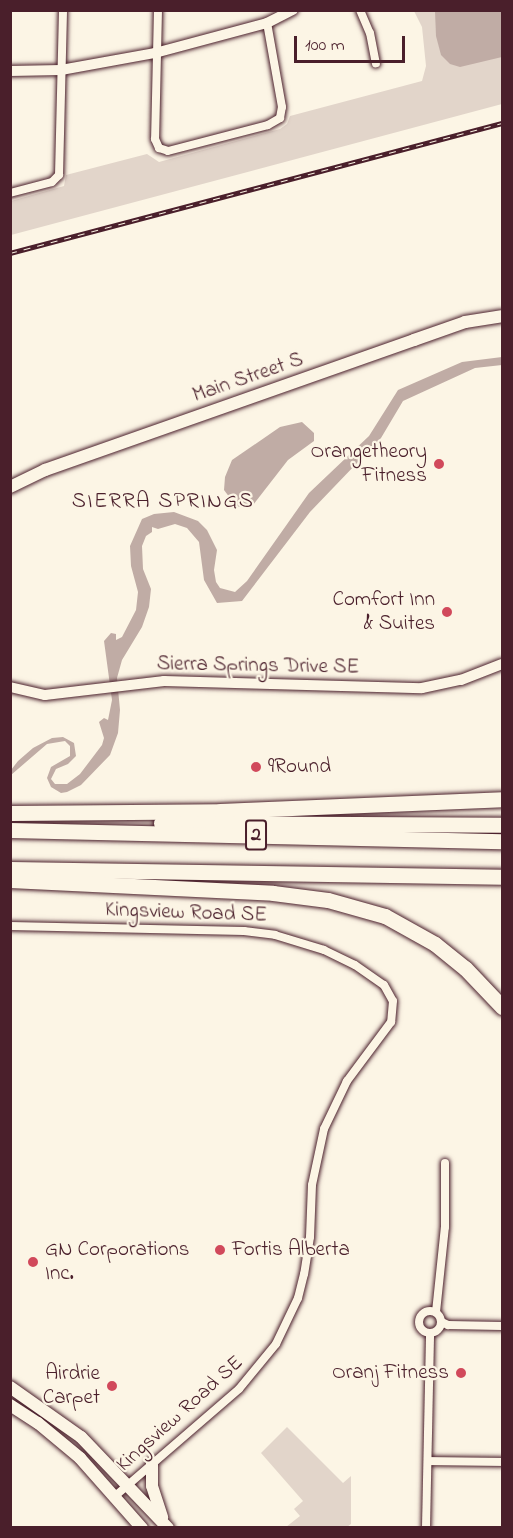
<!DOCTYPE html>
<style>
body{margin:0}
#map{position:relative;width:513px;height:1538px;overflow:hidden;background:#fcf5e5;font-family:"Indie Flower",sans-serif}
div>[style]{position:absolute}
.green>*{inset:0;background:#e2d5ca}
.water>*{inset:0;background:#c0aca5}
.roads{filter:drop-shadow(0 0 2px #4a1f2b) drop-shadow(0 0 2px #4a1f2b)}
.minor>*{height:8px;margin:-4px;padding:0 4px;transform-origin:4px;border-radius:4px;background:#fcf5e5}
.minor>.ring{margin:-4px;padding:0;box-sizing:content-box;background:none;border:8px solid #fcf5e5;border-radius:50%}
.tertiary>*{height:10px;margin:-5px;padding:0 5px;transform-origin:5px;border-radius:5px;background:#fcf5e5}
.secondary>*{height:12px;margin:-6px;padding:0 6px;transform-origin:6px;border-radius:6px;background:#fcf5e5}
.motorway>*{height:15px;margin:-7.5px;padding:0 7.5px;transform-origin:7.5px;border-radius:7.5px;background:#fcf5e5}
.rail>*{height:4.5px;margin-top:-2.25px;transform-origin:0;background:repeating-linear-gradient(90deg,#fcf5e5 0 7px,#4a1f2b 0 14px);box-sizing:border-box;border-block:2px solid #4a1f2b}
.dots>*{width:16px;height:16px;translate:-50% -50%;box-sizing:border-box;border:3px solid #fcf5e5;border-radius:50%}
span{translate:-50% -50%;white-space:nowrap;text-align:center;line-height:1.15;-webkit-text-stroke:4.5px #fcf5e5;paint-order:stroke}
.shield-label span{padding:2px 4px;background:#fcf5e5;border:2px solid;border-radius:4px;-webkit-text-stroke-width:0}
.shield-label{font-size:20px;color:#4a1f2b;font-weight:700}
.street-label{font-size:21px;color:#4a1f2b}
.poi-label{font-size:21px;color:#4a1f2b}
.right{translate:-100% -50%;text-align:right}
.left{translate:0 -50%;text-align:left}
.neighbourhood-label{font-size:22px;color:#4a1f2b;letter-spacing:1.5px}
.frame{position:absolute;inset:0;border:12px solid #4a1f2b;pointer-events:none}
.scale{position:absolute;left:294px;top:36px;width:111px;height:27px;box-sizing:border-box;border:3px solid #4a1f2b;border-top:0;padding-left:8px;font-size:18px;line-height:21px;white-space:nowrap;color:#4a1f2b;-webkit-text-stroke:4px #fcf5e5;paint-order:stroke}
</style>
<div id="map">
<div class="green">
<div style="clip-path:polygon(414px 11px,502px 11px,502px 104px,11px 235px,11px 201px,64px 186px,66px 175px,147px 154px,159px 162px,280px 129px,287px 124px,290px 116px,422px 81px,426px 66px,422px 27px)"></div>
<div style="clip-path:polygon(287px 1427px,343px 1483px,351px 1476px,351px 1524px,347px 1527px,286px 1527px,300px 1516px,294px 1509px,303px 1501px,261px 1453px)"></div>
</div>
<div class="water">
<div style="clip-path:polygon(435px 11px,502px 11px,502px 57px,460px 67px,450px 64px,441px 55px,436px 36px)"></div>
<div style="clip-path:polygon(502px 357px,502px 365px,475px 368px,403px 401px,381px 438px,310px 512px,242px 601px,217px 603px,204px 580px,199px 542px,187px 528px,175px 524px,158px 529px,152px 527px,152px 532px,146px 536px,142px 546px,143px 569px,151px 589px,149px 607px,142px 627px,122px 660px,117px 678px,120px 710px,118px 733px,110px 755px,81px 785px,67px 792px,61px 793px,51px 787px,47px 778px,51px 767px,70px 756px,70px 746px,65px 741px,47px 744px,11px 775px,11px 770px,18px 761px,33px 748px,52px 738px,63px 737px,74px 743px,76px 756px,68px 764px,56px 769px,51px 779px,55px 784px,67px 784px,80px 774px,102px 745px,104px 738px,99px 722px,104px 718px,108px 720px,112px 700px,104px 641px,111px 633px,116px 634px,116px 640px,122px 637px,136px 610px,138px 592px,131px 566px,130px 546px,142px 519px,154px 514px,174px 512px,198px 521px,207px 530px,217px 550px,214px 570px,216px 582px,220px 588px,235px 592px,247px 581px,309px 493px,369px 436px,398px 390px,462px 362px)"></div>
<div style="clip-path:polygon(302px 422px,314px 433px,314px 441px,288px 460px,250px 509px,236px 506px,224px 490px,225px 477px,232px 460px,280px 427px)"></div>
</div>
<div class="roads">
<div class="minor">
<div style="left:158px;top:10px;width:129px;rotate:91.3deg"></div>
<div style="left:155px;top:139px;width:10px;rotate:66deg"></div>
<div style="left:159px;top:148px;width:9px;rotate:18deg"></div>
<div style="left:168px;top:151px;width:103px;rotate:-14.6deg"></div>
<div style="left:268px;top:125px;width:14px;rotate:-30deg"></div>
<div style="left:280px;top:118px;width:11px;rotate:-80deg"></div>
<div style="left:282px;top:107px;width:85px;rotate:-100.1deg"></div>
<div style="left:360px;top:10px;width:25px;rotate:67deg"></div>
<div style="left:370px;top:33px;width:31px;rotate:79deg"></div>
<div style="left:10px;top:193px;width:43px;rotate:-14.7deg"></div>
<div style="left:52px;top:182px;width:10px;rotate:-45deg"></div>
<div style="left:59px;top:175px;width:165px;rotate:-88.6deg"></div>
<div style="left:10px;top:926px;width:234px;rotate:1.2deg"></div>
<div style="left:244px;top:931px;width:31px;rotate:7deg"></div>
<div style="left:275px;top:935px;width:51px;rotate:17deg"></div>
<div style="left:324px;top:950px;width:34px;rotate:26deg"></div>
<div style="left:355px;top:965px;width:35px;rotate:35deg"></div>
<div style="left:384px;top:985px;width:18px;rotate:61deg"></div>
<div style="left:393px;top:1001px;width:21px;rotate:95deg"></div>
<div style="left:391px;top:1022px;width:74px;rotate:126.7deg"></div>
<div style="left:347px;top:1081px;width:53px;rotate:115.6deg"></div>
<div style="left:324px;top:1129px;width:57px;rotate:102.1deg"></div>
<div style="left:312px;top:1185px;width:52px;rotate:92.2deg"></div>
<div style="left:310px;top:1237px;width:37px;rotate:99deg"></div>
<div style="left:304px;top:1274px;width:25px;rotate:104deg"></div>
<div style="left:298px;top:1298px;width:51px;rotate:115.6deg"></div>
<div style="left:276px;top:1344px;width:58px;rotate:129.4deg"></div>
<div style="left:239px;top:1389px;width:164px;rotate:139.2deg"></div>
<div class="ring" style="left:419px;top:1311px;width:14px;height:14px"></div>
<div style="left:436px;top:1312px;width:85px;rotate:-84deg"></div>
<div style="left:445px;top:1227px;width:64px;rotate:-90deg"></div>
<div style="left:442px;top:1322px;width:7px;rotate:27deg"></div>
<div style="left:448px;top:1325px;width:54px;rotate:1.1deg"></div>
<div style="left:428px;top:1461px;width:74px;rotate:0.8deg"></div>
<div style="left:426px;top:1528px;width:195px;rotate:-88.8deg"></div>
</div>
<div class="tertiary">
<div style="left:10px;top:71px;width:51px;rotate:-1.1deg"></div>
<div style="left:61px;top:70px;width:96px;rotate:-10.3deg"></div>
<div style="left:155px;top:53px;width:116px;rotate:-15deg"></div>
<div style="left:267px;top:23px;width:29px;rotate:-27deg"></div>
<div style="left:10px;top:687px;width:36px;rotate:13deg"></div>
<div style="left:45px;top:695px;width:120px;rotate:-6.7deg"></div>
<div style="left:164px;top:681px;width:258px;rotate:1.6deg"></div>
<div style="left:422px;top:688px;width:40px;rotate:-12deg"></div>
<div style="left:461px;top:680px;width:44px;rotate:-21.3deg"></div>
</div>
<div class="secondary">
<div style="left:10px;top:487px;width:39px;rotate:-26deg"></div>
<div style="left:45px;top:470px;width:391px;rotate:-19.4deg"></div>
<div style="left:414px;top:340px;width:54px;rotate:-19.4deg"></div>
<div style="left:465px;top:322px;width:37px;rotate:-9deg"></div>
<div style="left:10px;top:1387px;width:87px;rotate:35.2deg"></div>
<div style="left:81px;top:1437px;width:126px;rotate:46.3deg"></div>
<div style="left:10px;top:1405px;width:33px;rotate:33deg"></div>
<div style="left:38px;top:1423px;width:55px;rotate:39.8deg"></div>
<div style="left:80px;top:1458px;width:94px;rotate:48.5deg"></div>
<div style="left:152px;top:1463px;width:23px;rotate:90deg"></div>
<div style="left:152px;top:1486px;width:33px;rotate:72deg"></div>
</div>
<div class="motorway">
<div style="left:10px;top:813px;width:210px;rotate:-0.5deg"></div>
<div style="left:220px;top:811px;width:282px;rotate:-2.4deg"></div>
<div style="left:161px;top:823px;width:341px;rotate:0.3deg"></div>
<div style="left:10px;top:830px;width:492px;rotate:1.3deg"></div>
<div style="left:10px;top:869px;width:492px;rotate:0.9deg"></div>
<div style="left:10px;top:880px;width:263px;rotate:2.8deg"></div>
<div style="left:273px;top:893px;width:55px;rotate:7.3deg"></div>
<div style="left:328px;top:900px;width:59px;rotate:15.7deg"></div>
<div style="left:385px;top:916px;width:57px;rotate:29.2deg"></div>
<div style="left:435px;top:944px;width:38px;rotate:39deg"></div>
<div style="left:465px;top:968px;width:54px;rotate:46.5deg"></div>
</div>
</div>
<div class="rail">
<div style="left:10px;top:253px;width:509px;rotate:-14.8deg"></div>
</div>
<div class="dots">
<div style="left:439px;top:464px;background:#d1495b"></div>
<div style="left:447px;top:612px;background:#d1495b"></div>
<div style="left:256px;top:767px;background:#d1495b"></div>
<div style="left:220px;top:1250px;background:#d1495b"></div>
<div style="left:33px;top:1262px;background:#d1495b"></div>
<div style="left:461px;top:1373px;background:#d1495b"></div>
<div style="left:112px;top:1386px;background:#d1495b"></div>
</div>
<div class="shield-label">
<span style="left:256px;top:835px">2</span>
</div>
<div class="street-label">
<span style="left:248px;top:378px;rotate:-19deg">Main Street S</span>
<span style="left:258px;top:666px;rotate:1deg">Sierra Springs Drive SE</span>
<span style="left:186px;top:913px;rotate:2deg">Kingsview Road SE</span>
<span style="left:180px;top:1414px;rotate:-42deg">Kingsview Road SE</span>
</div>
<div class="poi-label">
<span class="right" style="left:427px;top:464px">Orangetheory<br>Fitness</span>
<span class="right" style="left:435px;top:612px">Comfort Inn<br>&amp; Suites</span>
<span class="left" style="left:268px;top:767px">9Round</span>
<span class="left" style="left:45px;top:1262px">GN Corporations<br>Inc.</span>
<span class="left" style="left:232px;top:1250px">Fortis Alberta</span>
<span class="right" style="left:449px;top:1373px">Oranj Fitness</span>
<span class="right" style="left:100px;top:1386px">Airdrie<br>Carpet</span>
</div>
<div class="neighbourhood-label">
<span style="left:163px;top:503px">SIERRA SPRINGS</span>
</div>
<div class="frame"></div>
<div class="scale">100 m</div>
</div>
